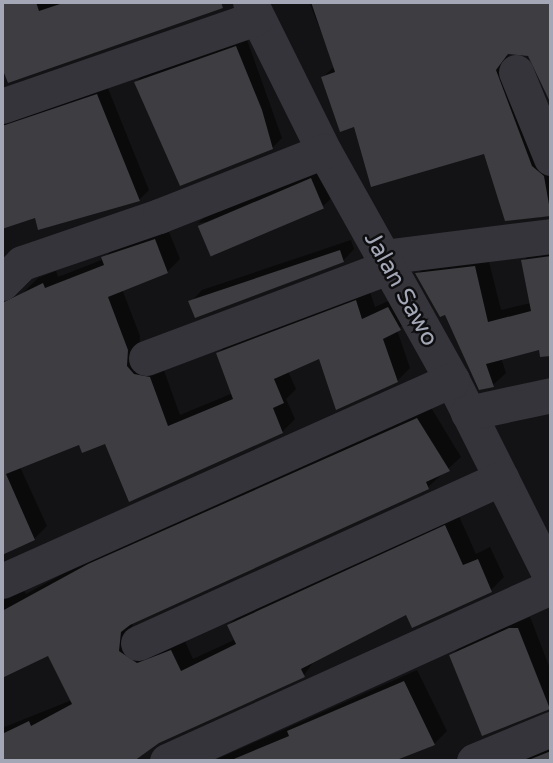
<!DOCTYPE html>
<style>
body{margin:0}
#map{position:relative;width:553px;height:763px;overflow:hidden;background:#131315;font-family:"Varela Round",sans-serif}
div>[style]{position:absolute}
.shadow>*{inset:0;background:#0007}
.building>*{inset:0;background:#3d3d42;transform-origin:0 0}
.minor>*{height:35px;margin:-17.5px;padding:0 17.5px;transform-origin:17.5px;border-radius:17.5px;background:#34343a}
span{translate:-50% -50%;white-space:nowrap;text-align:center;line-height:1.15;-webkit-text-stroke:5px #0e0e10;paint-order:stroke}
.street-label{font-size:24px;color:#a4a8b6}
.frame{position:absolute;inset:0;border:4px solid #a4a8b6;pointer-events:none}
</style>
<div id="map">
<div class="shadow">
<div style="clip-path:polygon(2px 2px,227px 2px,9px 81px,2px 63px)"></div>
<div style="clip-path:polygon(309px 2px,551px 2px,551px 101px,536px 63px,520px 50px,507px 55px,551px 160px,551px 216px,506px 220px,485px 152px,355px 124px,323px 77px,335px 66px)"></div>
<div style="clip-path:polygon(246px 37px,282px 138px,272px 148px,136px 82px,146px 72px)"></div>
<div style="clip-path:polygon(107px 86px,149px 190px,139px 200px,36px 215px,2px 227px,2px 113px)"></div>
<div style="clip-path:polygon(326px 164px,338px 192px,323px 206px,198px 223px,213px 209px)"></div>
<div style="clip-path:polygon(167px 227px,180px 259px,167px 272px,122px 289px,140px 336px,139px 352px,162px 365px,180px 415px,233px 393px,218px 353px,231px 341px,369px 289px,375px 307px,401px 295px,413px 316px,397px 330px,410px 368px,397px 381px,320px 356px,288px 371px,296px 389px,286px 399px,295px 419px,282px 432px,80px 443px,20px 467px,47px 526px,34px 539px,2px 553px,2px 311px,20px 304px,18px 298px,38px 278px,56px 271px,58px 277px,104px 259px,116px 245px)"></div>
<div style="clip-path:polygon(351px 240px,354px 249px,343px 261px,191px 302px,202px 290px)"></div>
<div style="clip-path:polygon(551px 246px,551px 345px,501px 358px,506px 373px,493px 385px,418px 274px,430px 261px,487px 254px,501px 310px,531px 303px,523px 261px,536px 248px)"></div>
<div style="clip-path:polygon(430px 406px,461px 457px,428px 487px,133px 621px,131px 638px,184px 639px,193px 659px,236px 639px,229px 625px,242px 612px,458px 514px,476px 554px,490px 547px,504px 577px,491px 590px,407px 613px,315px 660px,304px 675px,160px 740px,130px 761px,2px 761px,2px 728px,72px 700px,49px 654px,2px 676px,2px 584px,22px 587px,26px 594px,103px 552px)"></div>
<div style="clip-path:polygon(530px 617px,551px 671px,549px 708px,451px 656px,463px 644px)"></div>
<div style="clip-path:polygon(417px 670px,447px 731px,434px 744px,389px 761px,213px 761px)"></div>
<div style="clip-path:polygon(551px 744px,551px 761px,511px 761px)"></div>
</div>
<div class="building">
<div style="clip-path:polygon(2px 2px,36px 2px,39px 11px,66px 2px,221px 2px,223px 8px,8px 83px,2px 68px)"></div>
<div style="clip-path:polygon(311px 2px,551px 2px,551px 104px,528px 56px,508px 54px,496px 70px,532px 166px,544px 176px,551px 216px,505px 221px,484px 154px,371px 187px,354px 127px,340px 132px,321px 77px,335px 72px)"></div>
<div style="clip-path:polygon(236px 46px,262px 110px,273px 149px,180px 186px,134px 82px)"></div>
<div style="clip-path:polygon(97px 94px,140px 201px,38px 230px,35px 218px,2px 229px,2px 126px)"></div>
<div style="left:311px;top:178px;width:33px;height:123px;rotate:67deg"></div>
<div style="clip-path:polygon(155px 239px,168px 273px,108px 297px,128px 350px,127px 366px,134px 374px,150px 377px,168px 426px,233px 399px,216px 353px,356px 300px,362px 319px,388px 307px,401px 330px,383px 339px,398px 382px,336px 410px,319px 359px,274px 379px,284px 403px,273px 408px,283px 433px,129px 502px,105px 444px,82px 453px,79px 445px,6px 474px,35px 540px,2px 555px,2px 303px,43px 283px,45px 288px,104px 265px,101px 257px)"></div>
<div style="clip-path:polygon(340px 250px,344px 262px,195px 318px,188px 301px)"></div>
<div style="clip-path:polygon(551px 256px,551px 356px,540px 357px,539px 350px,486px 364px,494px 387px,479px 390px,445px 315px,440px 317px,415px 273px,475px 266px,488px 322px,531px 311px,521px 260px)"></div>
<div style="clip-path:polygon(417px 418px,450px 471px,426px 482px,429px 489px,130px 625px,121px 632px,119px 651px,137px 663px,171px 650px,181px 671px,236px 644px,227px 625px,445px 525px,463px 565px,478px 559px,492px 592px,412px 628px,406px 615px,301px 669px,305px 677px,159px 743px,134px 761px,2px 761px,2px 734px,29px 721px,31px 726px,72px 704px,48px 656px,2px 678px,2px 611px,88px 564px)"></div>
<div style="clip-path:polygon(509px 628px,518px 628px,550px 709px,482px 736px,449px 655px)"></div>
<div style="clip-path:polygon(404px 681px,435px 745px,394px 761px,229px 761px,289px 736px,287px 731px)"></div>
<div style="clip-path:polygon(551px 751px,551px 761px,526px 761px)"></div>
</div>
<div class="minor">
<div style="left:250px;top:2px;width:166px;rotate:63.6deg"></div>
<div style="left:324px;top:151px;width:262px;rotate:60.8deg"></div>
<div style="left:452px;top:380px;width:221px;rotate:63.4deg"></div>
<div style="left:516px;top:72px;width:93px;rotate:67.9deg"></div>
<div style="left:2px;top:106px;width:269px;rotate:-19.1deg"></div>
<div style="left:383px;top:257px;width:169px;rotate:-7.1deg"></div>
<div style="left:2px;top:283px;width:28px;rotate:-45deg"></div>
<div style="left:22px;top:263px;width:145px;rotate:-18.9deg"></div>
<div style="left:159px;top:216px;width:177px;rotate:-21.5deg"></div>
<div style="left:146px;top:358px;width:259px;rotate:-20.6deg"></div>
<div style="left:468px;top:413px;width:85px;rotate:-12.2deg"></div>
<div style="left:2px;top:581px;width:493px;rotate:-24.1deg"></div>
<div style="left:138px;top:643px;width:399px;rotate:-24.4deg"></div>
<div style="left:167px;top:761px;width:422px;rotate:-24.4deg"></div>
<div style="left:474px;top:761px;width:83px;rotate:-22.6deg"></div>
</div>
<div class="street-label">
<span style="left:401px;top:289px;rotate:61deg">Jalan Sawo</span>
</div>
<div class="frame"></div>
</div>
